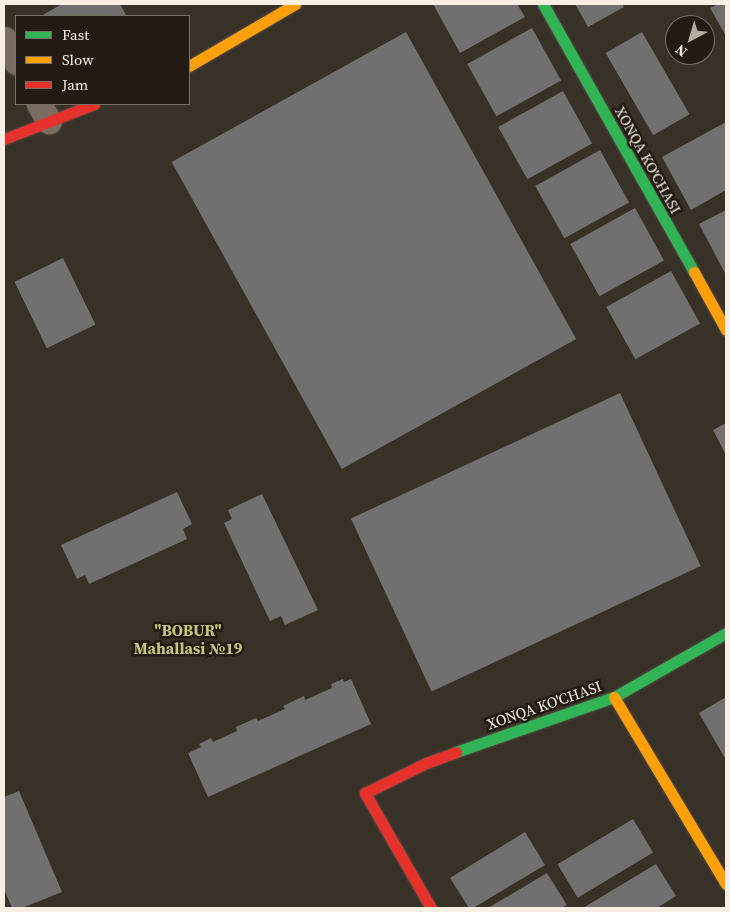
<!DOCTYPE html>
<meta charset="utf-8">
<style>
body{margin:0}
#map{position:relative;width:730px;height:912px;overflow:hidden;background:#383127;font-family:"Source Serif 4",serif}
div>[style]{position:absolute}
.building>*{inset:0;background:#726f6f;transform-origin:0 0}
.roads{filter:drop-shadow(0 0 1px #554f47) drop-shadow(0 0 1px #554f47)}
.street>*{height:25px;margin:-12.5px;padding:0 12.5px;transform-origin:12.5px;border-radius:12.5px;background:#796d62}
.fast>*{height:11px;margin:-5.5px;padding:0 5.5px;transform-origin:5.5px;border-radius:5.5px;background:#30b455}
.slow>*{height:11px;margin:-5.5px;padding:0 5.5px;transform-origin:5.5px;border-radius:5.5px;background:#ff9f0a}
.jam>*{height:11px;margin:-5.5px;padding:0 5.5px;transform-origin:5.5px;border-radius:5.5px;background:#e5322d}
span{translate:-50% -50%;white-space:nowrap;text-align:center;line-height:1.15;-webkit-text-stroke:5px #211b13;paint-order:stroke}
.street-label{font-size:15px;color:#f7efe3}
.neighbourhood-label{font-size:16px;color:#c2c87b;font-weight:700}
.frame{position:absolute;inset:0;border:5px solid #f7efe3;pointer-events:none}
.legend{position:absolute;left:15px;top:15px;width:175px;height:90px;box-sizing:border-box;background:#211b13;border:1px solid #777066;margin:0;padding:6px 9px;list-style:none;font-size:15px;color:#f7efe3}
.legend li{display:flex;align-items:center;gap:10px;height:25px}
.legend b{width:25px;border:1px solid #777066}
.north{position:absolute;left:665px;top:15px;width:50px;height:50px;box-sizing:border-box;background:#211b13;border:1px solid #777066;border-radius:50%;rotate:219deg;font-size:14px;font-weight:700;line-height:20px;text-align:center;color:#f7efe3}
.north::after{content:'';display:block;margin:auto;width:18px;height:22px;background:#b4aca1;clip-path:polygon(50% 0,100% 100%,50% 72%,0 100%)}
</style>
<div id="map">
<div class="building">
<div style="clip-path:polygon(62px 4px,120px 4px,126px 15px,41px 16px)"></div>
<div style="clip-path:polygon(433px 4px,517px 4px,525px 17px,460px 53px)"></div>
<div style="clip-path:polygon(575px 4px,622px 4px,624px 7px,588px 27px)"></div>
<div style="clip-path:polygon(719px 4px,726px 4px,726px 36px,710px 8px)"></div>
<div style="left:532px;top:28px;width:60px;height:74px;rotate:61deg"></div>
<div style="left:406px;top:32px;width:351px;height:268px;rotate:61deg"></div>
<div style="left:642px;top:32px;width:95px;height:42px;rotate:60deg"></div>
<div style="left:563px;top:91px;width:60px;height:74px;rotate:61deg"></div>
<div style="clip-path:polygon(726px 122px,726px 190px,691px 210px,662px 157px)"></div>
<div style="left:600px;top:150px;width:60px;height:74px;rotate:61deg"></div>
<div style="left:635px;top:208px;width:60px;height:74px;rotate:61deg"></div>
<div style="clip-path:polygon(726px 210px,726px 275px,699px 224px)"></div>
<div style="left:63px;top:258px;width:74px;height:54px;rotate:64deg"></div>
<div style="left:671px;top:271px;width:60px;height:74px;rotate:61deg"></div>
<div style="left:620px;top:393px;width:191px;height:297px;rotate:65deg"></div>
<div style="clip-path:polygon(726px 423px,726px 455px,713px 430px)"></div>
<div style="clip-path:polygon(177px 492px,192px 524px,183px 529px,187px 539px,89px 584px,85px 575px,77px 579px,61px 545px)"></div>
<div style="clip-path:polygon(262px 494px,318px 610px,285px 625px,281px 616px,270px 621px,224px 523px,232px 519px,228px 510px)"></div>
<div style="clip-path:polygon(343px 679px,344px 682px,351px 679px,371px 724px,208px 797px,188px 753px,201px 747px,199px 744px,211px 738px,213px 742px,237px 731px,236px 727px,256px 718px,258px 721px,285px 709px,283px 706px,304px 696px,305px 700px,332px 688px,331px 684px)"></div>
<div style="clip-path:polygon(726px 697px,726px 760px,699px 713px)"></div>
<div style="clip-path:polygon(19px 791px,62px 892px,22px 908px,12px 908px,4px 889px,4px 797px)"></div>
<div style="left:633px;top:819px;width:39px;height:88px;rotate:59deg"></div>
<div style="clip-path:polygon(525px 832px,545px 865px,473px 908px,469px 908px,450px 878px)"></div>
<div style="clip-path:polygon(656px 864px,676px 896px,657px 908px,583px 908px)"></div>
<div style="clip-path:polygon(547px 873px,567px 905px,561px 908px,488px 908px)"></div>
</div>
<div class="roads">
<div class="street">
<div style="left:4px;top:39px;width:26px;rotate:62deg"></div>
<div style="left:39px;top:104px;width:20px;rotate:60deg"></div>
</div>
<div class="fast">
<div style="left:543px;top:4px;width:308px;rotate:60.6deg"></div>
<div style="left:456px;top:752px;width:167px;rotate:-19.2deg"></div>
<div style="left:614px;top:697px;width:129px;rotate:-29.7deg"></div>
</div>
<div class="slow">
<div style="left:189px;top:66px;width:123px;rotate:-30.3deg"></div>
<div style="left:694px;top:272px;width:66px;rotate:61.1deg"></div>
<div style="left:614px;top:697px;width:218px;rotate:59.1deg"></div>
</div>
<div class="jam">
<div style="left:4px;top:139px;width:97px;rotate:-21.3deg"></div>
<div style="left:431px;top:908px;width:133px;rotate:-119.9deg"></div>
<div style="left:365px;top:793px;width:68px;rotate:-26.2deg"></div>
<div style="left:426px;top:763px;width:32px;rotate:-20deg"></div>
</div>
</div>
<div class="street-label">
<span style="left:648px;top:160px;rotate:61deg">XONQA KO'CHASI</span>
<span style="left:544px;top:705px;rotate:-19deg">XONQA KO'CHASI</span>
</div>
<div class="neighbourhood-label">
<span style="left:188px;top:639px">"BOBUR"<br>Mahallasi №19</span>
</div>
<div class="frame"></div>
<ul class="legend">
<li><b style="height:6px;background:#30b455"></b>Fast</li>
<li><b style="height:6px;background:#ff9f0a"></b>Slow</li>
<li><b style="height:6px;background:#e5322d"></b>Jam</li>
</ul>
<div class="north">N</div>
</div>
